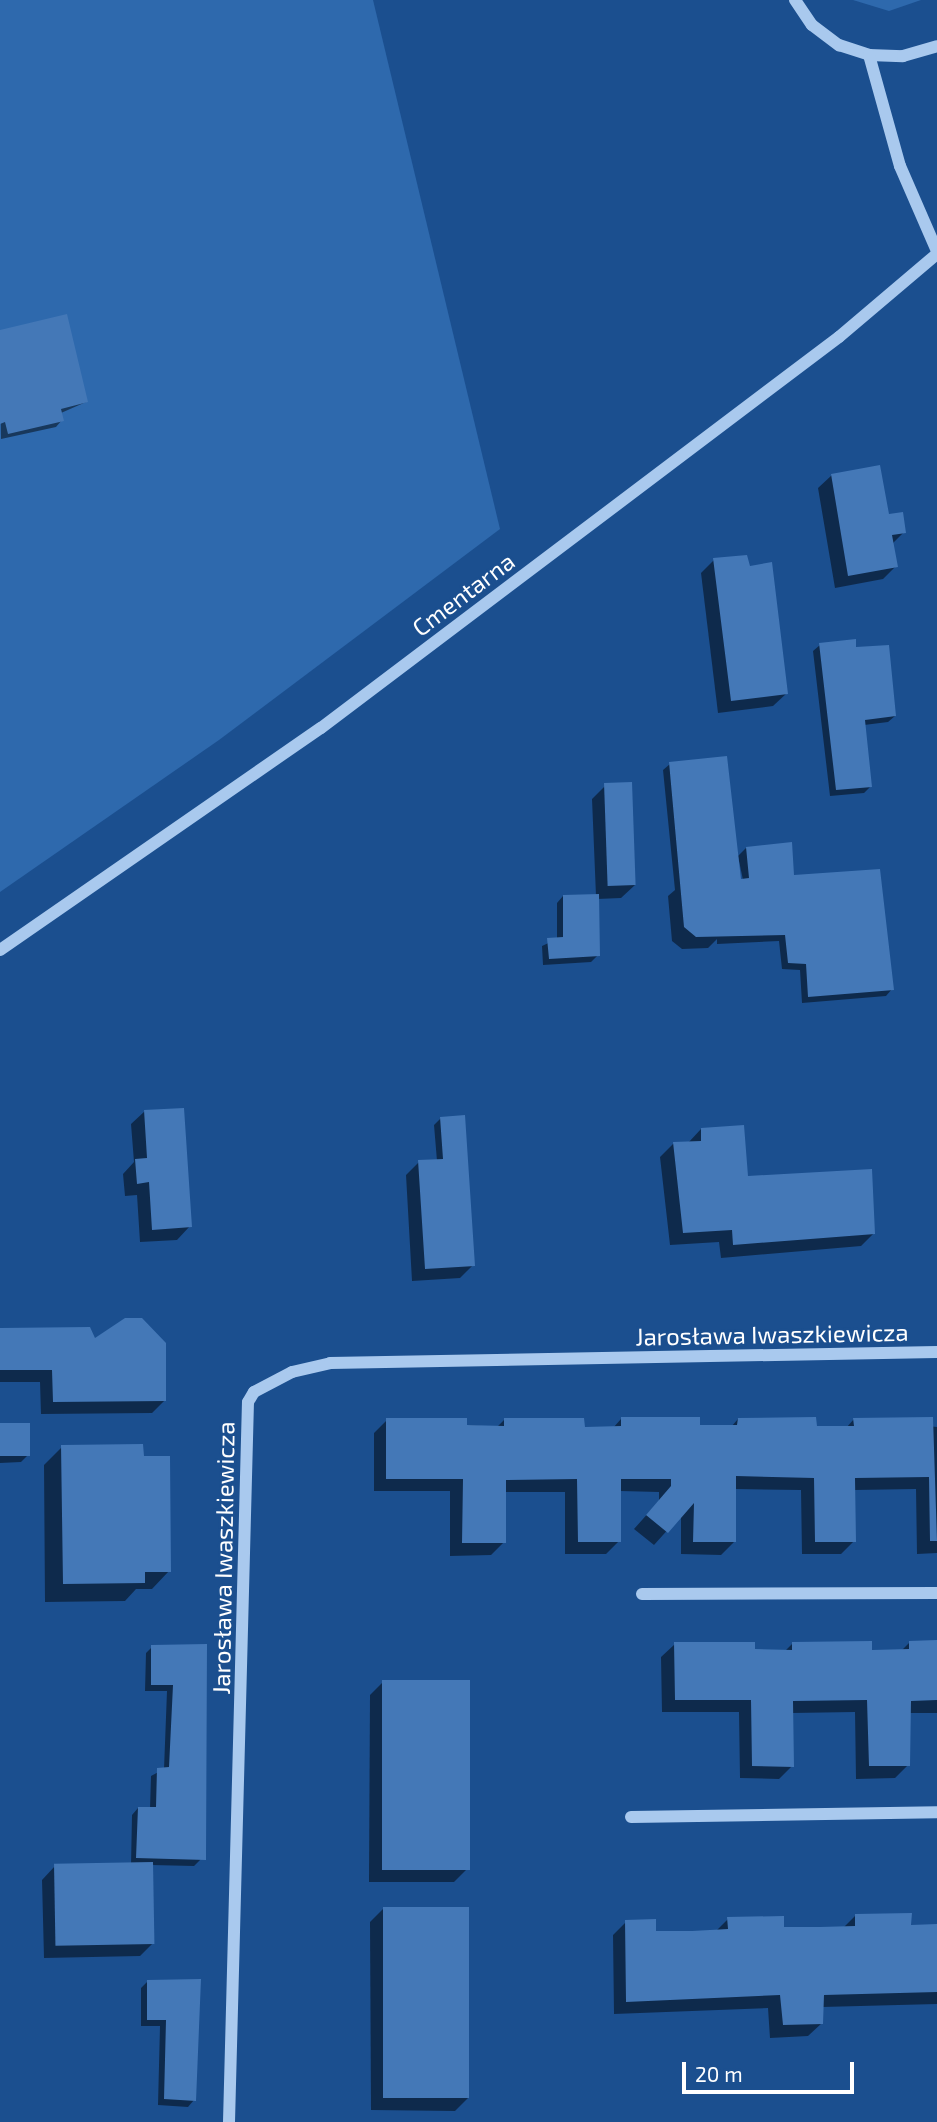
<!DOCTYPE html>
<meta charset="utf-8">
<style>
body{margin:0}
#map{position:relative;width:937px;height:2122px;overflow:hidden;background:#1b4f8f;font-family:"Exo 2",sans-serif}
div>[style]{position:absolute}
.green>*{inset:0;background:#2e69ad}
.shadow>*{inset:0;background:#0007}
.building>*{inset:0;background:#4478b7;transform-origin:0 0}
.minor>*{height:12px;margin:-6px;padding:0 6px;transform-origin:6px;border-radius:6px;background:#a9c9ee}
span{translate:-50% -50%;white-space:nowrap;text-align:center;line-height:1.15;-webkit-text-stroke:5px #1b4f8f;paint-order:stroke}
.street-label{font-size:24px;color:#fff}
.scale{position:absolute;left:682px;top:2062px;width:172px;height:32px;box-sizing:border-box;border:4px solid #fff;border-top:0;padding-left:9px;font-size:21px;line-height:24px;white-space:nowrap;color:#fff;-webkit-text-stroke:5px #1b4f8f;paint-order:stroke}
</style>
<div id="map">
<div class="green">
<div style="clip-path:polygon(0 0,373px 0,500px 529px,219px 740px,0 892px)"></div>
<div style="clip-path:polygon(853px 0,921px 0,889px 11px)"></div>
</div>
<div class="shadow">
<div style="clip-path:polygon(0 332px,86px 402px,61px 413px,62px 420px,56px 427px,1px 439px)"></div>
<div style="clip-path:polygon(832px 475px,904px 532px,892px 544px,896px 566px,883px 579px,835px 588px,818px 488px)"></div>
<div style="clip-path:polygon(714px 560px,748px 568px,787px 693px,773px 706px,718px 713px,701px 573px)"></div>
<div style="clip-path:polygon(820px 645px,855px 649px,895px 716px,888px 722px,864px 725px,870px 787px,864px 793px,830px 796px,813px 651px)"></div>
<div style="clip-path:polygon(670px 764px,739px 880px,743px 880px,738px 856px,746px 848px,792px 877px,892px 989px,886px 996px,802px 1003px,800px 970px,782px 969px,779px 941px,717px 944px,717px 939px,708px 948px,682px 949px,672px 941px,668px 896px,675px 890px,663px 770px)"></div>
<div style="clip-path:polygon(605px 786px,635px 885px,621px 898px,597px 899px,598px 955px,591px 962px,543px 965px,542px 946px,557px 939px,557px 903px,563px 896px,596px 896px,592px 799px)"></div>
<div style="clip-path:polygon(145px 1111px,190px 1226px,177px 1240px,140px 1242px,137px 1195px,125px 1196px,123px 1174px,134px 1162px,131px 1124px)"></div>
<div style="clip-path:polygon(441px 1118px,473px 1265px,460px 1278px,412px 1281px,406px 1175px,419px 1162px,437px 1161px,434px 1125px)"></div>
<div style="clip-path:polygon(701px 1129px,747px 1178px,874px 1233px,861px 1246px,721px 1258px,719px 1242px,670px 1245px,660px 1157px,673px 1144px,688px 1143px)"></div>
<div style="clip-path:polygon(0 1330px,94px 1340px,165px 1400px,152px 1413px,41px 1414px,40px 1382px,0 1382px)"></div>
<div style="clip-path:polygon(621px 1419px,698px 1427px,731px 1427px,738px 1419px,815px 1428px,846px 1428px,854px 1419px,937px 1427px,937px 1553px,917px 1554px,916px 1489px,854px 1490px,854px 1541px,841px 1554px,802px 1554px,801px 1490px,734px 1489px,734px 1542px,721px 1555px,681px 1554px,681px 1515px,654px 1545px,634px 1529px,659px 1501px,659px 1492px,620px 1491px,619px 1541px,606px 1554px,565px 1554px,565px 1492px,505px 1492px,504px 1542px,491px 1555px,450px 1556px,450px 1491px,374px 1491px,374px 1433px,387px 1420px,497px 1427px,504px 1420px,583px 1428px,613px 1428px)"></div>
<div style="clip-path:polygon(0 1427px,28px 1455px,21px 1462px,0 1463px)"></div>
<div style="clip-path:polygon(62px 1447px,169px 1571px,152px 1589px,136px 1589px,125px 1601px,45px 1602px,44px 1465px)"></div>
<div style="clip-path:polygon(910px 1642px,937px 1642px,937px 1713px,909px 1713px,908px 1765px,895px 1778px,856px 1779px,855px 1712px,792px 1713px,792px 1766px,779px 1779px,740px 1778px,739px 1712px,662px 1712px,661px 1657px,675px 1644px,784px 1652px,793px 1643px,870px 1651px,901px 1651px)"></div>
<div style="clip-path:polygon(206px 1646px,201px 1859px,194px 1866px,151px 1865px,153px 1943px,140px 1956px,44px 1958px,42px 1880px,55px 1866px,131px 1865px,132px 1815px,138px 1808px,150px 1809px,151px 1776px,164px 1769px,167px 1691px,145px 1691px,146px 1653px,152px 1647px)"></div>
<div style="clip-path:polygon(383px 1682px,467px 1869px,454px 1882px,369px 1882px,370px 1695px)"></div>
<div style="clip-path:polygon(383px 1909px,468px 2098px,455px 2111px,371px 2110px,370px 1922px)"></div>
<div style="clip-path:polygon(855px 1916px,910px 1927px,937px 1926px,937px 2004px,822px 2007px,822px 2023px,808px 2036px,770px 2038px,768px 2008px,614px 2014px,613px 1935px,626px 1922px,654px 1933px,716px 1931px,728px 1919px,783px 1929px,843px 1928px)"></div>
<div style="clip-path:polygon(148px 1981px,199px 1981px,194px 2100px,188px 2107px,158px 2105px,160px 2026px,141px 2026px,141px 1988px)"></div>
</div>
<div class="building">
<div style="clip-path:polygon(67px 314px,88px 402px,61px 409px,64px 421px,8px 434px,5px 422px,0 424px,0 330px)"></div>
<div style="clip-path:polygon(880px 465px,889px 514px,903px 512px,906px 533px,892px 535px,898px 567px,848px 576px,831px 474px)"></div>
<div style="clip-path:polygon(747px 555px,750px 566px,772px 562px,788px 694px,731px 701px,713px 558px)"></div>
<div style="clip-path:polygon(856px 639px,856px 647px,889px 645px,896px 716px,865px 720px,872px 787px,836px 790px,819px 643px)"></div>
<div style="clip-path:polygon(727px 756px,741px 879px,749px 878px,746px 847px,792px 842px,794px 875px,880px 869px,894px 990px,808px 997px,806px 964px,788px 963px,785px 935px,696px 937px,684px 927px,669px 762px)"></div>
<div style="left:632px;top:782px;width:103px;height:28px;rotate:88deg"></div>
<div style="clip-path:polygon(599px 894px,600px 956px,549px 959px,547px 938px,563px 937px,563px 895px)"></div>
<div style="clip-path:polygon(184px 1108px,192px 1227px,152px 1230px,149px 1182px,137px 1184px,135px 1159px,147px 1158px,144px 1110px)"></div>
<div style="clip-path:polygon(465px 1115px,475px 1266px,425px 1269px,418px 1160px,443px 1159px,440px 1117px)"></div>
<div style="clip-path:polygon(744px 1125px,748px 1176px,872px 1169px,875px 1234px,733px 1245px,732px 1230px,683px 1233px,673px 1142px,701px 1141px,701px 1128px)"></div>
<div style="clip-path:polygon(125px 1318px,142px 1318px,166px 1343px,166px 1401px,53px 1402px,52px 1370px,0 1370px,0 1328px,90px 1327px,95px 1338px)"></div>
<div style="clip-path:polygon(621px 1417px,700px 1417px,700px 1425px,737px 1425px,738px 1418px,816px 1417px,817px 1426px,854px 1426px,853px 1418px,933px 1417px,937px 1541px,930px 1541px,929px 1477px,855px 1478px,856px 1542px,815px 1542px,814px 1478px,736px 1476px,736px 1542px,693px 1542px,694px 1503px,668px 1533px,646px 1515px,671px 1486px,671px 1479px,621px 1479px,621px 1542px,578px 1542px,577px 1479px,506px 1480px,506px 1543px,462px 1543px,463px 1479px,386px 1479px,386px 1418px,467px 1418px,467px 1425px,504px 1426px,504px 1418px,584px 1418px,585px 1427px,621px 1426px)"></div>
<div style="left:30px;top:1423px;width:33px;height:30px;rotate:90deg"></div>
<div style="clip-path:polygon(143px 1444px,144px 1456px,170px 1456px,171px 1572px,145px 1572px,145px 1583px,63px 1584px,61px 1445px)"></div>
<div style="clip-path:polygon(937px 1640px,937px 1700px,911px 1701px,910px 1766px,869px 1766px,867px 1700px,793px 1701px,794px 1767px,752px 1766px,751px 1700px,675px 1700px,674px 1642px,755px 1642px,755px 1649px,792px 1650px,792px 1642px,872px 1641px,872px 1650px,909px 1649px,909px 1641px)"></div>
<div style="clip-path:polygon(207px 1644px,206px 1860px,136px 1858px,138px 1807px,156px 1807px,157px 1768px,169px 1767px,173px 1685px,151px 1685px,151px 1645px)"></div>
<div style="left:382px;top:1680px;width:88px;height:190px"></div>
<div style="left:153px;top:1862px;width:82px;height:99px;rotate:89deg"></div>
<div style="left:469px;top:1907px;width:191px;height:86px;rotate:90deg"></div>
<div style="clip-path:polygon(912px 1913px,911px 1925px,937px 1924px,937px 1992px,824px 1995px,823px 2024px,783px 2025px,780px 1995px,626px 2002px,625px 1920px,656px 1919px,656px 1931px,692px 1931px,728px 1929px,727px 1917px,784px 1916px,784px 1927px,820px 1927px,855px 1926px,855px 1914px)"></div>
<div style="clip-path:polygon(201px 1979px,196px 2101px,164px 2099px,166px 2020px,147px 2020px,147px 1980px)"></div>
</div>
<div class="minor">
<div style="left:795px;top:0;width:30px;rotate:56deg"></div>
<div style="left:812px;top:25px;width:34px;rotate:37deg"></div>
<div style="left:839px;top:45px;width:32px;rotate:18deg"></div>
<div style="left:869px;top:55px;width:34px;rotate:2deg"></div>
<div style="left:903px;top:56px;width:35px;rotate:-16deg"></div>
<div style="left:869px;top:55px;width:115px;rotate:74.4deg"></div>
<div style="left:900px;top:166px;width:93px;rotate:66.5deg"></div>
<div style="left:0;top:950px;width:390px;rotate:-34.7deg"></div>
<div style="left:321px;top:728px;width:649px;rotate:-37.05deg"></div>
<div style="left:839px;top:337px;width:128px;rotate:-40.3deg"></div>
<div style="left:642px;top:1594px;width:295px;rotate:-0.2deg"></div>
<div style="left:631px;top:1817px;width:306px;rotate:-0.9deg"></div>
<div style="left:229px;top:2122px;width:720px;rotate:-88.49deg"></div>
<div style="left:248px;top:1402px;width:12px;rotate:-59deg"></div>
<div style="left:254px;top:1392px;width:43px;rotate:-27.8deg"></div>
<div style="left:292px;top:1372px;width:39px;rotate:-13deg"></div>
<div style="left:330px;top:1363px;width:607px;rotate:-1.04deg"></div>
</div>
<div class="street-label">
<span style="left:463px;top:594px;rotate:-37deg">Cmentarna</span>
<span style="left:772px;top:1334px;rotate:-1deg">Jarosława Iwaszkiewicza</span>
<span style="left:223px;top:1558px;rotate:-89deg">Jarosława Iwaszkiewicza</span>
</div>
<div class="scale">20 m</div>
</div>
